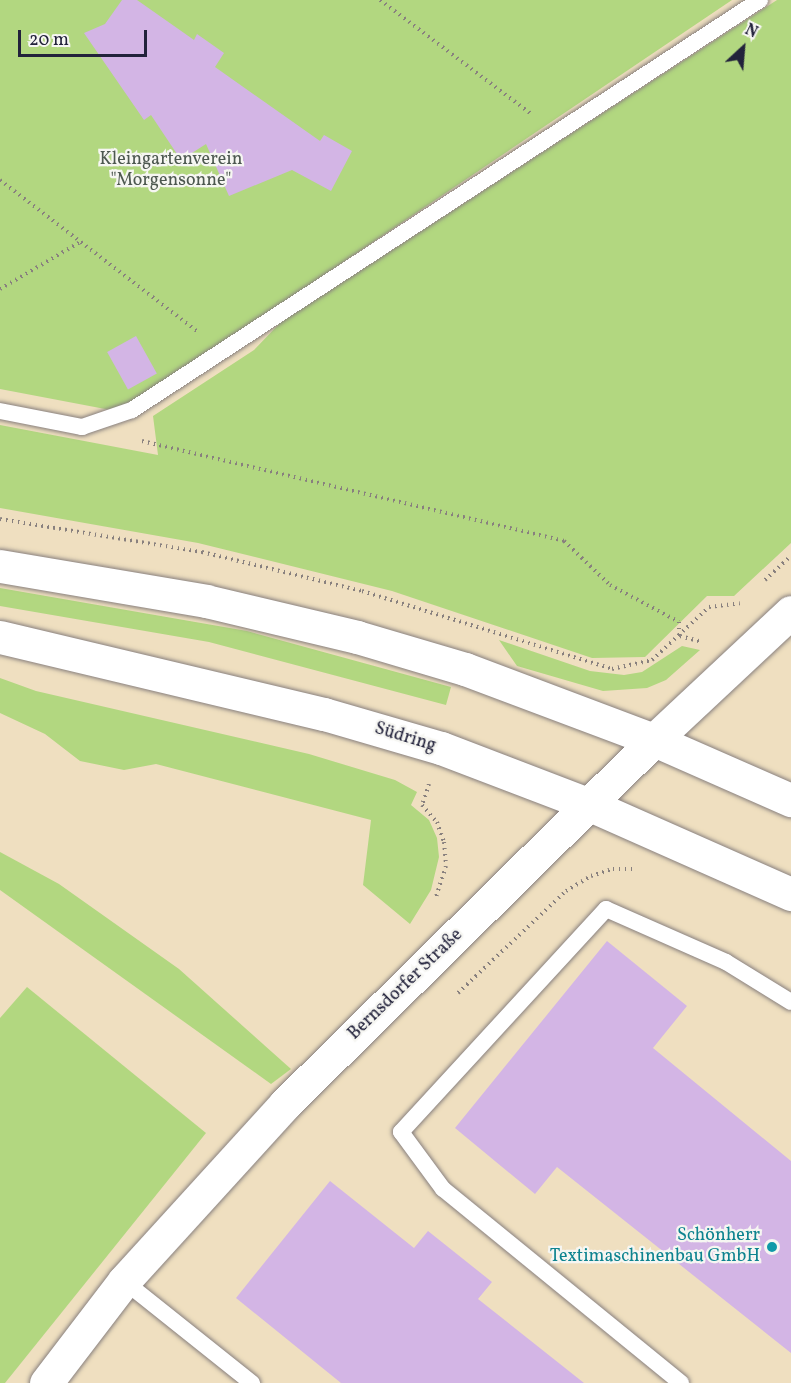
<!DOCTYPE html>
<meta charset="utf-8">
<style>
body{margin:0}
#map{position:relative;width:791px;height:1383px;overflow:hidden;background:#efdfc0;font-family:Vollkorn,serif}
div>[style]{position:absolute}
.green>*{inset:0;background:#b2d780}
.building>*{inset:0;background:#d3b5e5;transform-origin:0 0}
.path>*{height:4px;margin-top:-2px;transform-origin:0;background:repeating-linear-gradient(90deg,#88807e 0 1.5px,transparent 0 6px)}
.roads{filter:drop-shadow(0 0 2px #88807e) drop-shadow(0 0 2px #88807e)}
.service>*{height:16px;margin:-8px;padding:0 8px;transform-origin:8px;border-radius:8px;background:#fff}
.tertiary>*{height:33px;margin:-16.5px;padding:0 16.5px;transform-origin:16.5px;border-radius:16.5px;background:#fff}
.primary>*{height:33px;margin:-16.5px;padding:0 16.5px;transform-origin:16.5px;border-radius:16.5px;background:#fff}
.dots>*{width:16px;height:16px;translate:-50% -50%;box-sizing:border-box;border:3px solid #f6f6f2;border-radius:50%}
span{translate:-50% -50%;white-space:nowrap;text-align:center;line-height:1.15;-webkit-text-stroke:4.5px #f6f6f2;paint-order:stroke}
.park-label{font-size:18px;color:#4d5850}
.street-label{font-size:18px;color:#22223b}
.culture-label{font-size:18px;color:#0d838f}
.right{translate:-100% -50%;text-align:right}
.north{position:absolute;left:713px;top:18px;width:60px;height:60px;-webkit-text-stroke:4px #f6f6f2;paint-order:stroke;rotate:26deg;font-size:16px;font-weight:700;line-height:24px;text-align:center;color:#22223b}
.north::after{content:'';display:block;margin:auto;width:21px;height:27px;background:#22223b;clip-path:polygon(50% 0,100% 100%,50% 72%,0 100%)}
.scale{position:absolute;left:18px;top:30px;width:129px;height:27px;box-sizing:border-box;border:3px solid #22223b;border-top:0;padding-left:8px;font-size:18px;line-height:21px;white-space:nowrap;color:#22223b;-webkit-text-stroke:4px #f6f6f2;paint-order:stroke}
</style>
<div id="map">
<div class="green">
<div style="clip-path:polygon(0 0,732px 0,121px 412px,0 389px)"></div>
<div style="clip-path:polygon(777px 0,791px 0,791px 543px,734px 596px,707px 596px,645px 657px,592px 658px,392px 591px,198px 543px,0 508px,0 425px,158px 455px,153px 416px,254px 350px,280px 323px)"></div>
<div style="clip-path:polygon(0 588px,247px 631px,451px 687px,446px 705px,209px 642px,0 606px)"></div>
<div style="clip-path:polygon(499px 640px,590px 671px,624px 675px,642px 672px,682px 646px,700px 650px,666px 680px,647px 688px,603px 691px,517px 666px)"></div>
<div style="clip-path:polygon(0 678px,36px 691px,309px 754px,395px 780px,417px 792px,411px 805px,429px 820px,437px 838px,439px 857px,431px 890px,410px 924px,363px 885px,371px 820px,156px 764px,124px 770px,80px 761px,45px 734px,0 713px)"></div>
<div style="clip-path:polygon(0 852px,59px 884px,179px 969px,291px 1069px,271px 1084px,0 890px)"></div>
<div style="clip-path:polygon(27px 987px,206px 1133px,5px 1383px,0 1383px,0 1018px)"></div>
</div>
<div class="building">
<div style="clip-path:polygon(122px 0,137px 0,194px 40px,197px 34px,224px 53px,215px 67px,320px 141px,324px 135px,352px 151px,331px 191px,292px 170px,229px 196px,206px 144px,181px 160px,151px 115px,144px 120px,84px 33px,105px 24px)"></div>
<div style="left:136px;top:336px;width:43px;height:33px;rotate:61deg"></div>
<div style="clip-path:polygon(607px 941px,687px 1006px,653px 1048px,791px 1161px,791px 1353px,557px 1167px,535px 1194px,455px 1128px)"></div>
<div style="clip-path:polygon(330px 1181px,414px 1248px,428px 1231px,492px 1282px,478px 1299px,584px 1383px,341px 1383px,236px 1298px)"></div>
</div>
<div class="path">
<div style="left:380px;top:0;width:188px;rotate:37deg"></div>
<div style="left:0;top:180px;width:248px;rotate:37.5deg"></div>
<div style="left:0;top:289px;width:93px;rotate:-30.4deg"></div>
<div style="left:142px;top:441px;width:434px;rotate:13.3deg"></div>
<div style="left:564px;top:541px;width:64px;rotate:43.7deg"></div>
<div style="left:610px;top:585px;width:78px;rotate:28.2deg"></div>
<div style="left:679px;top:622px;width:14px;rotate:90deg"></div>
<div style="left:0;top:519px;width:205px;rotate:9.3deg"></div>
<div style="left:202px;top:552px;width:165px;rotate:13.7deg"></div>
<div style="left:362px;top:591px;width:262px;rotate:17.3deg"></div>
<div style="left:612px;top:669px;width:41px;rotate:-12.7deg"></div>
<div style="left:652px;top:660px;width:78px;rotate:-42.9deg"></div>
<div style="left:709px;top:607px;width:31px;rotate:-7deg"></div>
<div style="left:765px;top:580px;width:35px;rotate:-43deg"></div>
<div style="left:680px;top:636px;width:23px;rotate:15deg"></div>
<div style="left:429px;top:784px;width:22px;rotate:108deg"></div>
<div style="left:422px;top:805px;width:23px;rotate:49deg"></div>
<div style="left:437px;top:822px;width:21px;rotate:71deg"></div>
<div style="left:444px;top:842px;width:24px;rotate:85deg"></div>
<div style="left:446px;top:866px;width:32px;rotate:108deg"></div>
<div style="left:458px;top:993px;width:149px;rotate:-43.4deg"></div>
<div style="left:566px;top:891px;width:29px;rotate:-31deg"></div>
<div style="left:591px;top:876px;width:23px;rotate:-18deg"></div>
<div style="left:613px;top:869px;width:19px"></div>
</div>
<div class="roads">
<div class="service">
<div style="left:0;top:411px;width:84px;rotate:11deg"></div>
<div style="left:82px;top:427px;width:53px;rotate:-18.8deg"></div>
<div style="left:132px;top:410px;width:750px;rotate:-33.14deg"></div>
<div style="left:124px;top:1281px;width:164px;rotate:38.6deg"></div>
<div style="left:681px;top:1383px;width:307px;rotate:-140.8deg"></div>
<div style="left:443px;top:1189px;width:71px;rotate:-126.4deg"></div>
<div style="left:401px;top:1132px;width:303px;rotate:-47.4deg"></div>
<div style="left:606px;top:909px;width:131px;rotate:23.8deg"></div>
<div style="left:726px;top:962px;width:76px;rotate:31.6deg"></div>
</div>
<div class="tertiary">
<div style="left:46px;top:1383px;width:128px;rotate:-52.6deg"></div>
<div style="left:124px;top:1281px;width:239px;rotate:-47.7deg"></div>
<div style="left:285px;top:1104px;width:518px;rotate:-44.61deg"></div>
<div style="left:654px;top:740px;width:187px;rotate:-43.1deg"></div>
</div>
<div class="primary">
<div style="left:0;top:566px;width:209px;rotate:9.6deg"></div>
<div style="left:206px;top:601px;width:155px;rotate:13.4deg"></div>
<div style="left:357px;top:637px;width:113px;rotate:16.5deg"></div>
<div style="left:465px;top:669px;width:202px;rotate:20.6deg"></div>
<div style="left:654px;top:740px;width:150px;rotate:23.7deg"></div>
<div style="left:0;top:637px;width:333px;rotate:13.4deg"></div>
<div style="left:324px;top:714px;width:122px;rotate:16.2deg"></div>
<div style="left:441px;top:748px;width:160px;rotate:20.9deg"></div>
<div style="left:590px;top:805px;width:220px;rotate:23.9deg"></div>
</div>
</div>
<div class="dots">
<div style="left:772px;top:1247px;background:#0f9aa8"></div>
</div>
<div class="park-label">
<span style="left:171px;top:171px">Kleingartenverein<br>"Morgensonne"</span>
</div>
<div class="street-label">
<span style="left:405px;top:738px;rotate:17deg">Südring</span>
<span style="left:406px;top:985px;rotate:-44deg">Bernsdorfer Straße</span>
</div>
<div class="culture-label">
<span class="right" style="left:760px;top:1247px">Schönherr<br>Textimaschinenbau GmbH</span>
</div>
<div class="north">N</div>
<div class="scale">20 m</div>
</div>
